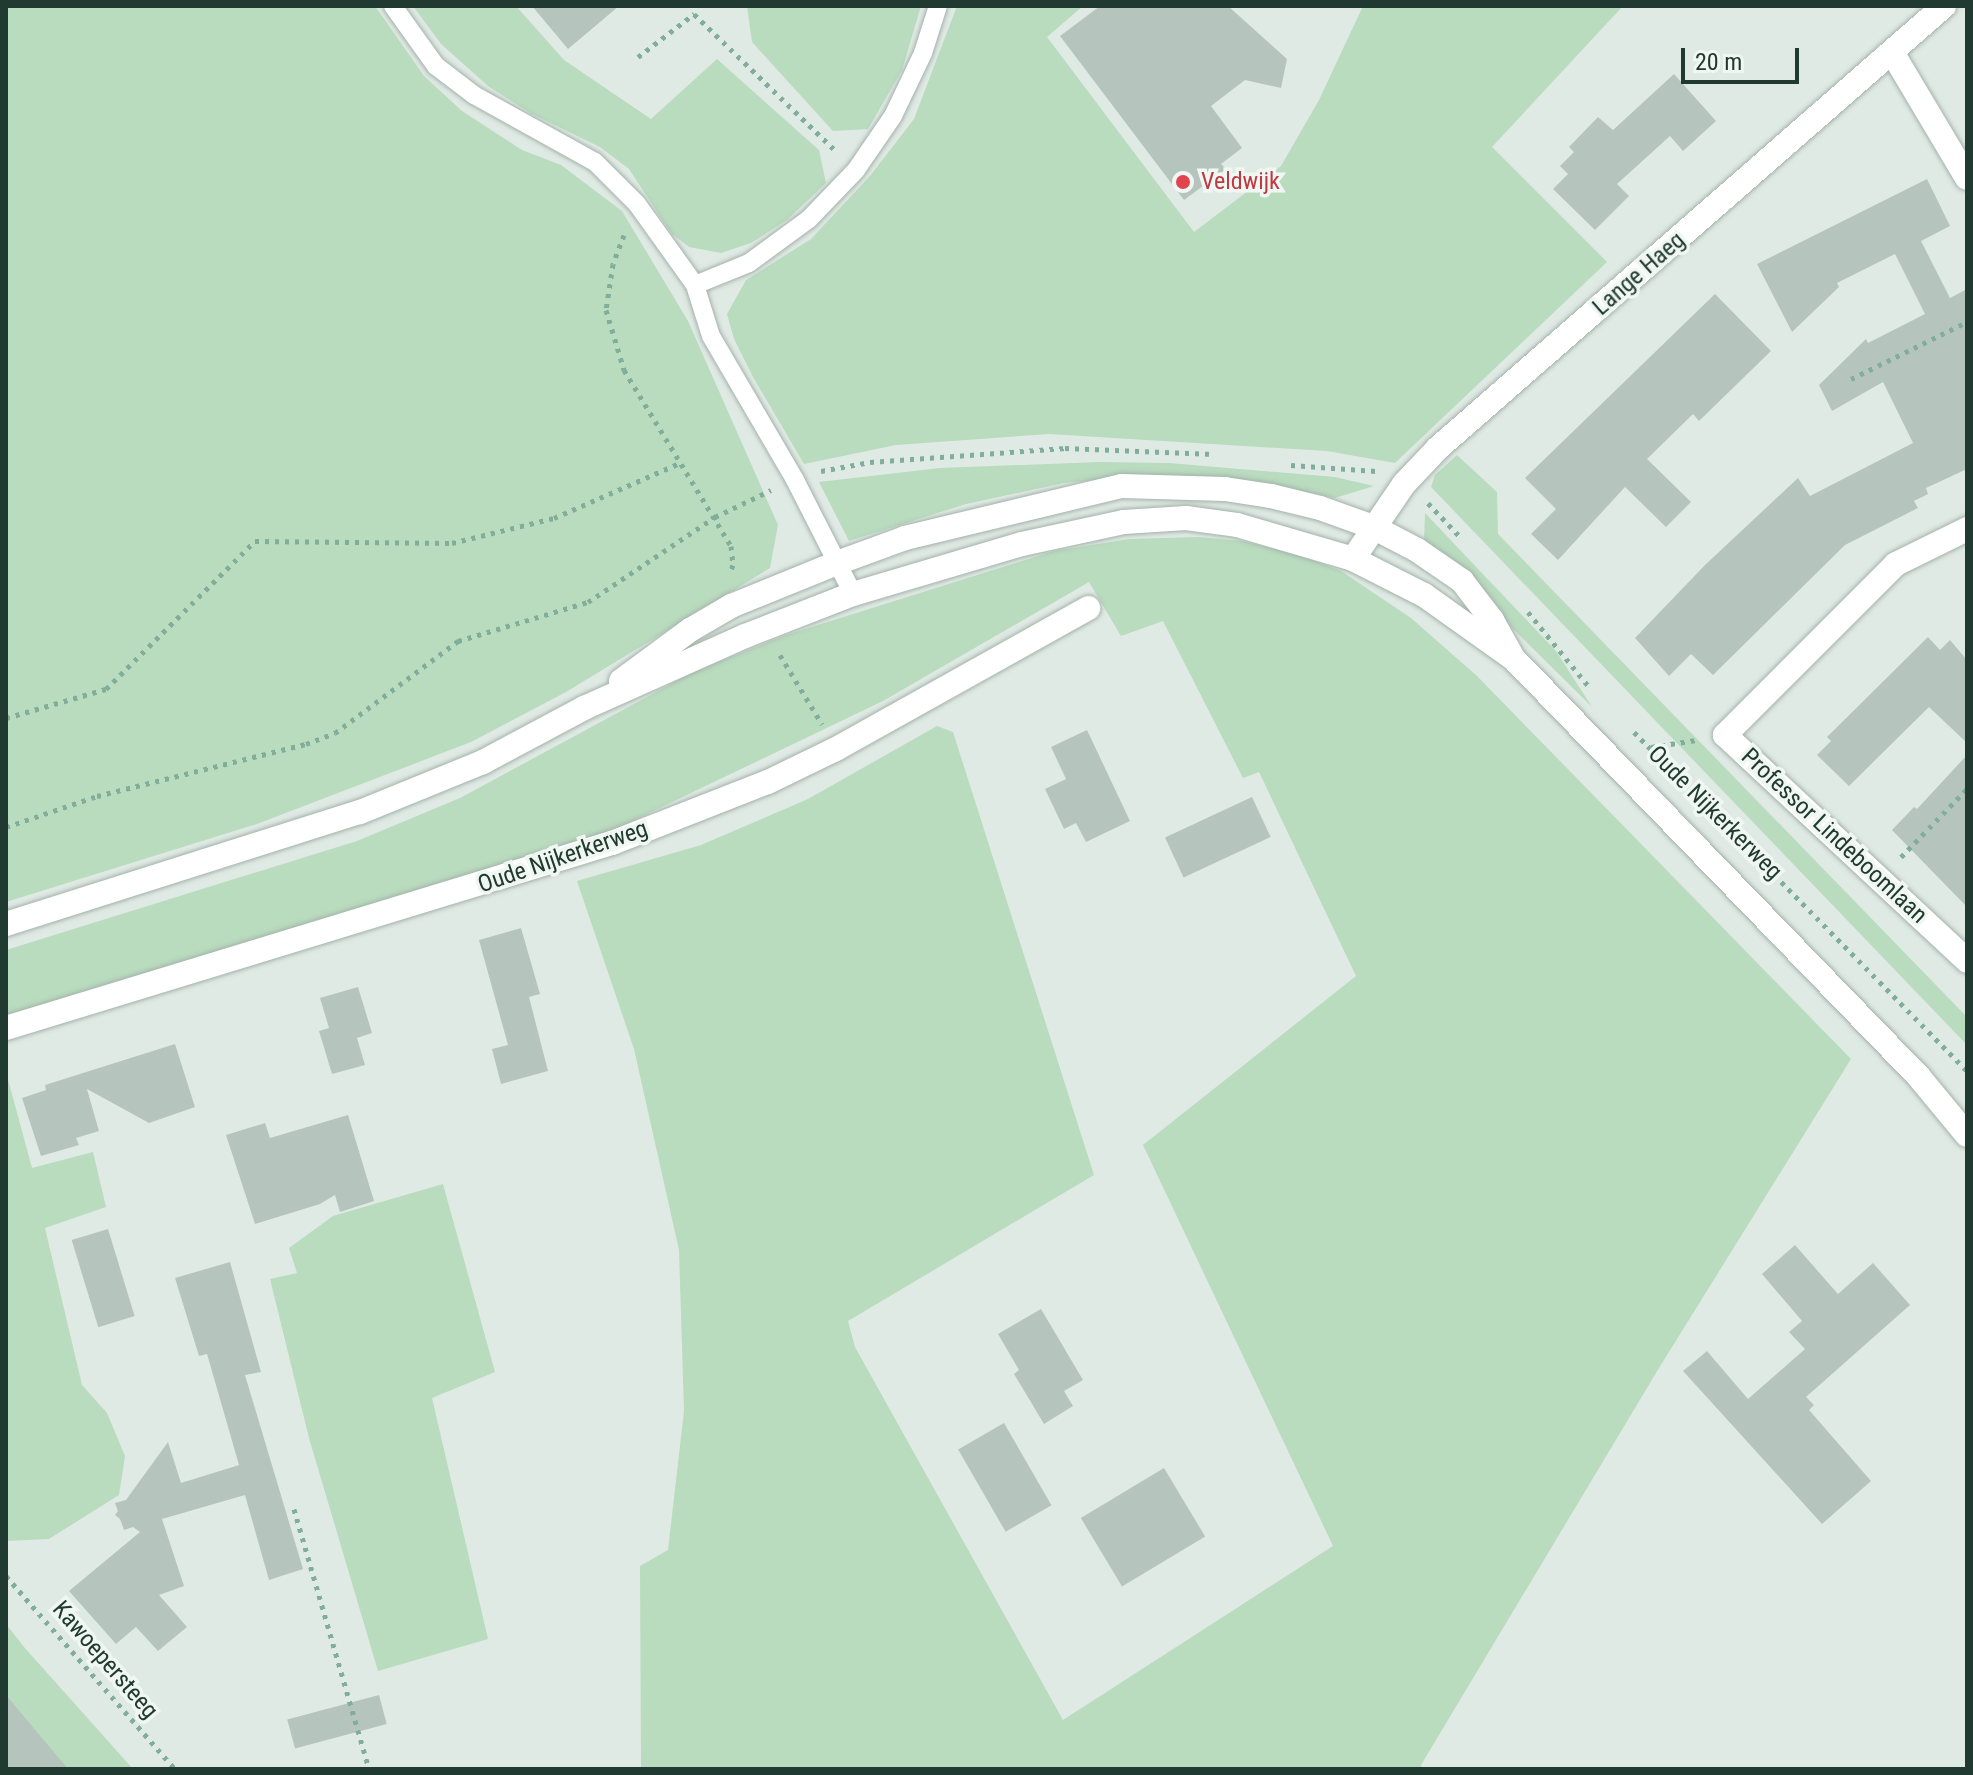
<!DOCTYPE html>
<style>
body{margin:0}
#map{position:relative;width:1973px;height:1775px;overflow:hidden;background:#e0eae4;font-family:"Roboto Condensed",sans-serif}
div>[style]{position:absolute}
.green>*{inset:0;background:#b9dbbe}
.building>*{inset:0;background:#b5c5bd;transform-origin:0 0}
.path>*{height:5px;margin-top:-2.5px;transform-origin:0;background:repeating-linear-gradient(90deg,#81ad9b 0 4px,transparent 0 10px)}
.roads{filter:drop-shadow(0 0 2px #a3b2ab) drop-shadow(0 0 2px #a3b2ab)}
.lane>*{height:18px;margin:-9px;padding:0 9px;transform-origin:9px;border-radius:9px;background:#fff}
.street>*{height:24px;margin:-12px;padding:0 12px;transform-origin:12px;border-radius:12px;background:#fff}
.secondary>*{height:24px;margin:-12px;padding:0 12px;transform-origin:12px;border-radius:12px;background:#fff}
.dots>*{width:22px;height:22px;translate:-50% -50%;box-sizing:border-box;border:4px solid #f0f7f3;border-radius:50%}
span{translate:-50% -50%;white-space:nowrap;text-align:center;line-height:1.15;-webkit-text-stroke:7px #f0f7f3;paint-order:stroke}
.health-label{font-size:24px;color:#be3a42}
.left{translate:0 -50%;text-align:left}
.street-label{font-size:24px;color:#213a31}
.frame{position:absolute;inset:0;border:8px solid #213a31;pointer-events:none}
.scale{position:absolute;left:1681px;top:48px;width:118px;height:36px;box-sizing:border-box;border:4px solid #213a31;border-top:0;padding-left:10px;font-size:24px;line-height:28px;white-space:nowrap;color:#213a31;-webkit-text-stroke:6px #f0f7f3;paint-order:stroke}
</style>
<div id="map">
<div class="green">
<div style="clip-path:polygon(6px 6px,375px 6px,424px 76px,462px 111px,522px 150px,561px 165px,622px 211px,688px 321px,778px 525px,770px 568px,566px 692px,471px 742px,257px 824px,6px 902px)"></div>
<div style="clip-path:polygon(413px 6px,516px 6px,564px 60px,651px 119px,717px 59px,819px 150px,826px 183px,787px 220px,751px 243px,721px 253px,689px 247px,671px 233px,629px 169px,600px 147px,532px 114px,488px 86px,441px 44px)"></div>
<div style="clip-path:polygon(747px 6px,921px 6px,902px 70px,868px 129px,833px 131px,752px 42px)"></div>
<div style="clip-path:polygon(957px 6px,1083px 6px,1047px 37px,1194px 232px,1281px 166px,1319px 100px,1363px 6px,1623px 6px,1492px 147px,1607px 262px,1395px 463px,1327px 451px,1049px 434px,896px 445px,804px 464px,753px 377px,734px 339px,727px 314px,746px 280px,811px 239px,870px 176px,914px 119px)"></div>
<div style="clip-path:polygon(1457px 455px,1497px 492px,1498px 534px,1967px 1017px,1967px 1045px,1431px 487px,1435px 475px)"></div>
<div style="clip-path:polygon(1099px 462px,1169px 463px,1335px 477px,1374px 486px,1335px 498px,1265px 483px,1138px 476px,1064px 483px,966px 504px,849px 541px,819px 482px,940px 468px)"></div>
<div style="clip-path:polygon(1425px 513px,1556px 651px,1592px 707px,1424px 541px)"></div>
<div style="clip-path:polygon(1198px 537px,1242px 541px,1302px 556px,1341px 571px,1411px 618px,1477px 676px,1851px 1059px,1659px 1368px,1421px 1765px,1422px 1769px,641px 1769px,640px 1566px,668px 1550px,684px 1411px,679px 1250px,634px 1049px,577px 881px,701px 845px,808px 799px,937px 726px,953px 732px,1094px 1175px,848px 1321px,855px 1347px,1063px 1720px,1333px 1546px,1143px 1145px,1356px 976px,1259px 772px,1243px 778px,1163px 621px,1121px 636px,1089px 582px,883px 701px,620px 827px,452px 883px,6px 1015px,6px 950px,357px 841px,460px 798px,693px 672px,786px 635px,1054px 551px,1129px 539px)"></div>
<div style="clip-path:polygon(6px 1072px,32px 1168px,93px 1152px,106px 1207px,45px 1228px,82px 1385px,107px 1413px,125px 1456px,119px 1495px,49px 1539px,6px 1541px)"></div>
<div style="clip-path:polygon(443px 1184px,495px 1372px,432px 1398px,488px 1639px,378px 1671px,309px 1438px,270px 1279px,297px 1273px,289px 1248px,333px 1216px)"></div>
<div style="clip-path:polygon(6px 1624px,24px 1647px,133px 1769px,6px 1769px)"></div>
</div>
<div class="building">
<div style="clip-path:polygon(532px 6px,619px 6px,568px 49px)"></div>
<div style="clip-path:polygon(1100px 6px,1228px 6px,1287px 59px,1281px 88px,1245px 80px,1211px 106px,1242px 148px,1221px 164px,1226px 169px,1184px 200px,1060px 36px)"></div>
<div style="clip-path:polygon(1674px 74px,1716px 121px,1683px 151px,1670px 136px,1617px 184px,1629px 196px,1595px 230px,1553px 189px,1568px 174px,1560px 166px,1574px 152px,1569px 147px,1598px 117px,1613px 130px)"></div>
<div style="clip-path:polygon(1927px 179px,1950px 226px,1921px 241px,1950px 298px,1967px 289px,1967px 469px,1926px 488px,1928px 494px,1914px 501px,1918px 508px,1845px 545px,1713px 675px,1691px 654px,1669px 676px,1635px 638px,1705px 565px,1798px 478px,1810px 496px,1913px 443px,1883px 382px,1832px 411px,1819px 385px,1866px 339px,1868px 343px,1925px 314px,1895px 254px,1837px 283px,1839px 287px,1792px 332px,1757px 264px)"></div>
<div style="clip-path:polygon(1715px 294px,1771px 351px,1699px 421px,1693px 414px,1647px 459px,1691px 502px,1666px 527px,1625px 487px,1558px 560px,1531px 534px,1556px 509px,1525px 478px)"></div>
<div style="clip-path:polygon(1928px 637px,1940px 650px,1950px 640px,1967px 660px,1967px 743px,1929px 707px,1849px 786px,1817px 755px,1831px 741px,1827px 737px)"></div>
<div style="clip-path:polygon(1087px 730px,1130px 821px,1086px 842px,1076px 823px,1064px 829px,1045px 789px,1066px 779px,1051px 747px)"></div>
<div style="clip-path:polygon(1967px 755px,1967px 907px,1892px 830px,1914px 807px,1917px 809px)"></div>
<div style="left:1252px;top:797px;width:44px;height:96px;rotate:65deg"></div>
<div style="clip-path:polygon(521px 928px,540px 994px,529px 997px,548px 1071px,501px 1084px,492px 1049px,508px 1045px,479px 940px)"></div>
<div style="clip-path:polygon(358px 987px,372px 1033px,357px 1038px,365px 1065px,332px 1074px,319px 1031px,329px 1028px,320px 998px)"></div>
<div style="clip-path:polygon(175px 1044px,195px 1107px,149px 1123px,87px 1089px,99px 1131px,76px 1138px,79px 1145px,41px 1156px,22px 1098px,46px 1090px,45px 1085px)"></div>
<div style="clip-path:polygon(348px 1115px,374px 1201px,340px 1212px,335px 1195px,320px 1204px,255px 1224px,226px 1135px,265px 1123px,270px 1138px)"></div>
<div style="left:108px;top:1229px;width:91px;height:38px;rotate:73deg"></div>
<div style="clip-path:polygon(1795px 1245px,1838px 1294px,1873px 1263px,1910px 1305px,1806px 1397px,1814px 1405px,1809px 1410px,1871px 1481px,1822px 1524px,1683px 1371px,1707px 1351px,1748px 1399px,1805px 1349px,1789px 1332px,1802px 1321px,1762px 1274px)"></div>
<div style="clip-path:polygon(230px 1262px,261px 1372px,245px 1375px,303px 1569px,269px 1580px,245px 1495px,162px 1519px,184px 1586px,159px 1595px,187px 1627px,158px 1651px,136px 1627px,116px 1644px,69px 1591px,140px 1532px,133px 1527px,124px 1530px,120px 1519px,115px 1515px,118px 1511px,115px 1503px,126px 1500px,168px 1442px,181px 1483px,239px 1465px,207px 1354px,199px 1356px,175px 1278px)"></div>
<div style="clip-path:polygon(1041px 1309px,1083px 1380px,1064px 1391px,1073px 1406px,1044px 1424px,1014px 1374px,1019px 1370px,998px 1334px)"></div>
<div style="left:1004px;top:1423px;width:95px;height:53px;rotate:60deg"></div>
<div style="left:1164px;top:1468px;width:80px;height:97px;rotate:59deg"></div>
<div style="clip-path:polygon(6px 1695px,68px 1769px,6px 1769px)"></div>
<div style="left:379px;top:1695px;width:30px;height:95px;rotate:75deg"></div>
</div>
<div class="path">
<div style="left:638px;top:57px;width:71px;rotate:-37.5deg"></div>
<div style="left:694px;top:14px;width:196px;rotate:44deg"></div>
<div style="left:624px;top:235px;width:31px;rotate:111deg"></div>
<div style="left:613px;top:264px;width:47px;rotate:98.7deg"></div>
<div style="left:606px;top:310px;width:63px;rotate:73.3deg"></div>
<div style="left:624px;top:370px;width:206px;rotate:58.7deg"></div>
<div style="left:731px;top:546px;width:19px;rotate:84deg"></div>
<div style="left:733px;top:565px;width:8px;rotate:113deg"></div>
<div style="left:1851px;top:379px;width:129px;rotate:-26.2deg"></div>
<div style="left:1291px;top:465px;width:85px;rotate:4deg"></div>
<div style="left:821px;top:471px;width:50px;rotate:-10.4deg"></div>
<div style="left:870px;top:462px;width:196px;rotate:-4.1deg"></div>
<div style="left:1065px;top:448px;width:149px;rotate:2.3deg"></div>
<div style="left:1428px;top:503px;width:50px;rotate:46.6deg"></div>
<div style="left:1528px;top:612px;width:98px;rotate:50.8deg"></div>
<div style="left:780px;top:655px;width:81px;rotate:58.7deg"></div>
<div style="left:6px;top:718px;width:104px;rotate:-16.2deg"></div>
<div style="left:106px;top:689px;width:210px;rotate:-44.8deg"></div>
<div style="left:255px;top:541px;width:197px;rotate:0.6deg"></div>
<div style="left:452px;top:543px;width:105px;rotate:-13.8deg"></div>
<div style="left:554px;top:518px;width:137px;rotate:-23.6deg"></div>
<div style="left:1634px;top:732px;width:475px;rotate:45.5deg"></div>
<div style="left:1651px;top:747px;width:46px;rotate:-8.8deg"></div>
<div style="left:6px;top:827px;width:96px;rotate:-18.8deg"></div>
<div style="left:97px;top:796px;width:215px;rotate:-14deg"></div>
<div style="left:306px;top:744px;width:31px;rotate:-21deg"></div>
<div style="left:335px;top:733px;width:154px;rotate:-36.8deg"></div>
<div style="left:458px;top:641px;width:136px;rotate:-16.7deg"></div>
<div style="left:588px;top:602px;width:153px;rotate:-33.8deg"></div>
<div style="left:715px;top:517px;width:62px;rotate:-25.7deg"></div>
<div style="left:1901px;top:857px;width:95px;rotate:-45.9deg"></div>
<div style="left:294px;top:1509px;width:271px;rotate:73.9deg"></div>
<div style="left:6px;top:1576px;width:257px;rotate:48.8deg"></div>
</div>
<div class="roads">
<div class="lane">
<div style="left:393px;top:6px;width:74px;rotate:54.4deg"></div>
<div style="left:436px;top:66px;width:48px;rotate:37.3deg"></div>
<div style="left:474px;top:95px;width:138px;rotate:29deg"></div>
<div style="left:595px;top:162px;width:59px;rotate:45deg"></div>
<div style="left:637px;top:204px;width:100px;rotate:54.4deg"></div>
<div style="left:695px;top:285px;width:53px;rotate:72.6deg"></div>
<div style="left:711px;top:336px;width:167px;rotate:59.7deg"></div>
<div style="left:795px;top:480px;width:128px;rotate:63deg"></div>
<div style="left:695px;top:285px;width:58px;rotate:-22.2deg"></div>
<div style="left:749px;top:263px;width:74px;rotate:-36.3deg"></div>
<div style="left:809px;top:219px;width:68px;rotate:-46.2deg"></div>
<div style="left:856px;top:170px;width:65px;rotate:-55.6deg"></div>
<div style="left:893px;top:116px;width:70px;rotate:-64.5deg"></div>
<div style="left:923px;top:53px;width:49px;rotate:-72.3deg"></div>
</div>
<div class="street">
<div style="left:1893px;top:54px;width:144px;rotate:59.2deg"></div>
<div style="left:1967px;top:529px;width:79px;rotate:153.8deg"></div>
<div style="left:1896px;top:564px;width:242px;rotate:135deg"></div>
<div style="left:1725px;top:735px;width:331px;rotate:43deg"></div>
<div style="left:1353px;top:559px;width:91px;rotate:-55.8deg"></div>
<div style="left:1404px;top:484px;width:50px;rotate:-46.6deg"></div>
<div style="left:1438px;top:448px;width:672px;rotate:-41.14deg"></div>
<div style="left:6px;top:1028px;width:634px;rotate:-16.98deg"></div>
<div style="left:612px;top:843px;width:168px;rotate:-21.4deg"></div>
<div style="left:768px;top:782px;width:76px;rotate:-25.9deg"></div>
<div style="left:836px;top:749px;width:289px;rotate:-29.2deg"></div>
</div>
<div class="secondary">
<div style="left:621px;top:681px;width:86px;rotate:-36.5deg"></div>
<div style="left:690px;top:630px;width:48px;rotate:-30.3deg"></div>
<div style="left:731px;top:606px;width:114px;rotate:-22.1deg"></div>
<div style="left:837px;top:563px;width:72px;rotate:-20.2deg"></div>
<div style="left:905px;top:538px;width:223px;rotate:-13.5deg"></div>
<div style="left:1122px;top:486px;width:103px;rotate:1.7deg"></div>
<div style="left:1225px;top:489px;width:47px;rotate:8.7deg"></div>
<div style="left:1271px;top:496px;width:50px;rotate:13.8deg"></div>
<div style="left:1320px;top:508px;width:56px;rotate:19.7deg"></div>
<div style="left:1373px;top:527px;width:50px;rotate:27.6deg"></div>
<div style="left:1417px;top:550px;width:55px;rotate:34.6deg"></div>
<div style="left:1462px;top:581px;width:49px;rotate:52.4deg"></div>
<div style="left:1492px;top:620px;width:39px;rotate:61deg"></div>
<div style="left:6px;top:924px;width:371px;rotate:-17.6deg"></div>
<div style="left:360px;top:812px;width:133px;rotate:-22.1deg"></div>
<div style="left:483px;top:762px;width:115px;rotate:-28.1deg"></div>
<div style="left:584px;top:708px;width:176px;rotate:-24.1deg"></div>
<div style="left:745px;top:636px;width:116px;rotate:-21.3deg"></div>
<div style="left:853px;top:594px;width:176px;rotate:-16.5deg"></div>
<div style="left:1022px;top:544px;width:104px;rotate:-12.2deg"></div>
<div style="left:1124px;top:522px;width:62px;rotate:-3.7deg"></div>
<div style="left:1186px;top:518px;width:51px;rotate:7.8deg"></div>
<div style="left:1237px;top:525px;width:121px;rotate:16.3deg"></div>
<div style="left:1353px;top:559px;width:80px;rotate:26.9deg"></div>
<div style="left:1424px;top:595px;width:110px;rotate:35.4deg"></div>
<div style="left:1514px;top:659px;width:582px;rotate:45.9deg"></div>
<div style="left:1919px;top:1077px;width:75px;rotate:50.4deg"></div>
</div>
</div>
<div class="dots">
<div style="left:1183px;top:182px;background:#e0444e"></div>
</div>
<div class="health-label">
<span class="left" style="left:1201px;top:182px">Veldwijk</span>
</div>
<div class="street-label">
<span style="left:1639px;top:274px;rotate:-41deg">Lange Haeg</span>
<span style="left:1715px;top:813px;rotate:45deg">Oude Nijkerkerweg</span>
<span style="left:1834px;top:836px;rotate:43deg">Professor Lindeboomlaan</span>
<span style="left:563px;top:857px;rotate:-19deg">Oude Nijkerkerweg</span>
<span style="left:105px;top:1660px;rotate:49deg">Kawoepersteeg</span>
</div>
<div class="frame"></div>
<div class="scale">20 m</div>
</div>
